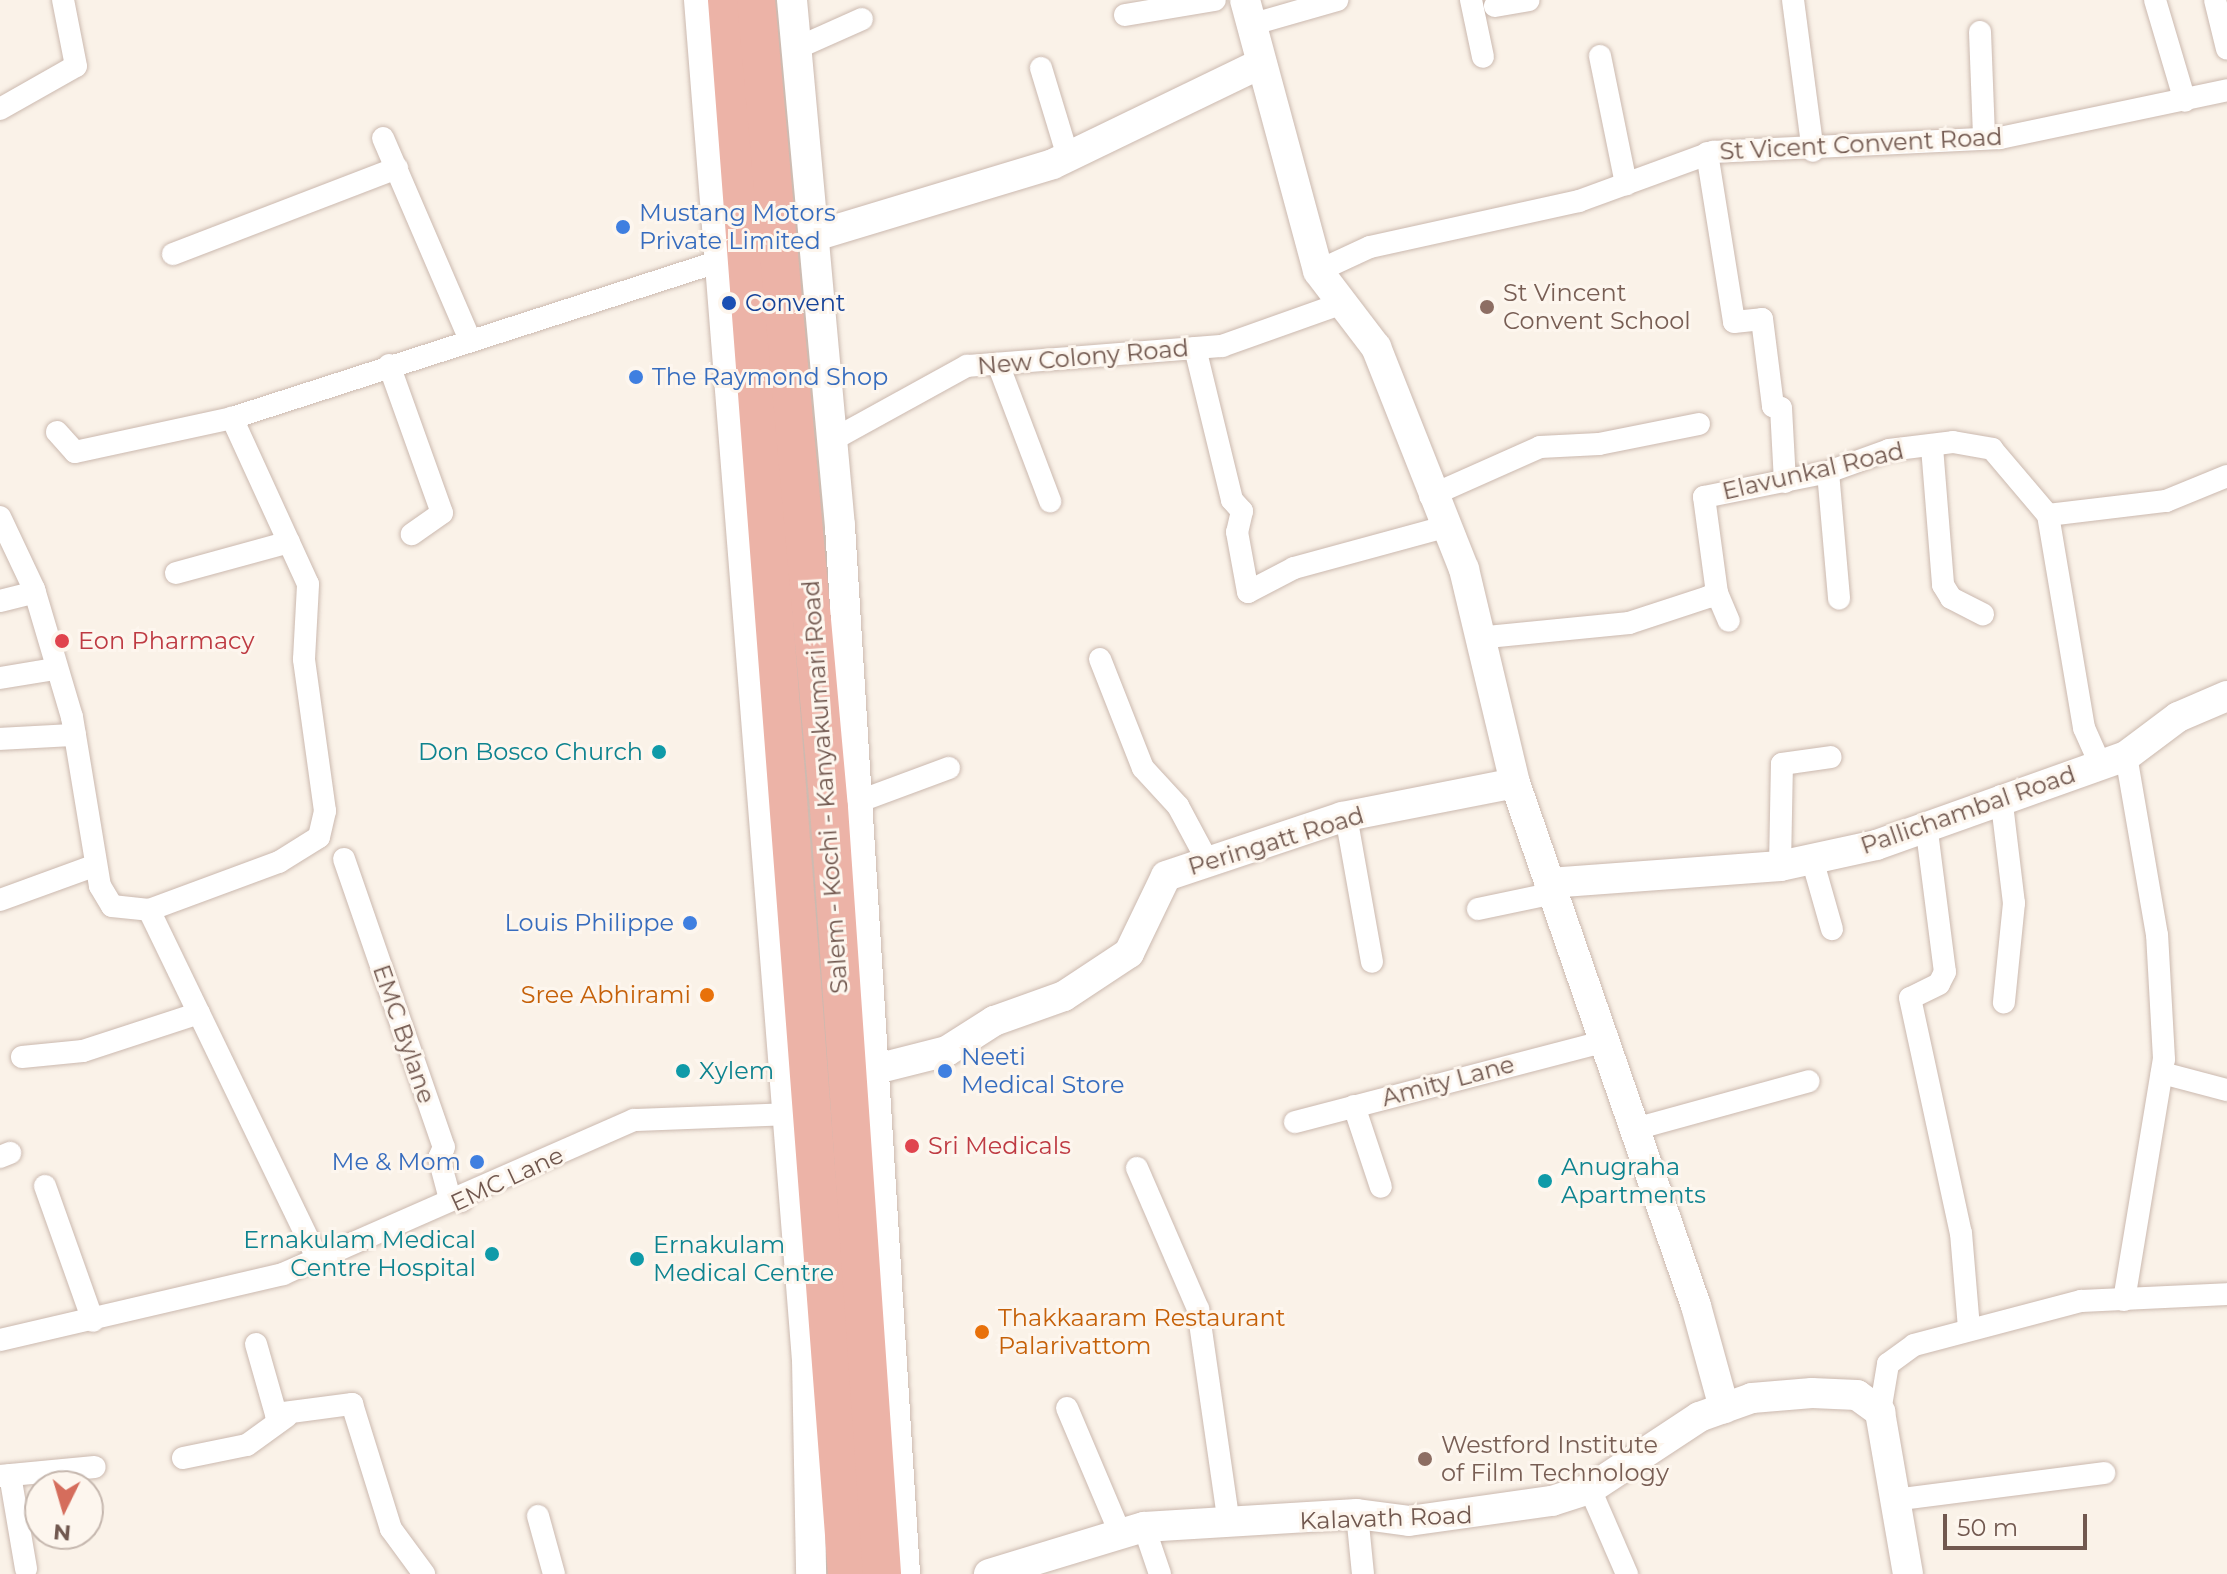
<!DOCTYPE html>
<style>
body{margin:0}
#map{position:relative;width:2227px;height:1574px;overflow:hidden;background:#faf2e8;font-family:Montserrat,sans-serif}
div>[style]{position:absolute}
.roads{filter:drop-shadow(0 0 2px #cbb9af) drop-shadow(0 0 2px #cbb9af)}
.street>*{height:22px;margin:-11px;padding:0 11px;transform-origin:11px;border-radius:11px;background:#fff}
.secondary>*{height:30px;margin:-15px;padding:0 15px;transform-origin:15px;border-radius:15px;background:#fff}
.highway>*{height:38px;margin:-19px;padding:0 19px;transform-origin:19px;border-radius:19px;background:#ecb3a7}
.dots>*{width:22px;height:22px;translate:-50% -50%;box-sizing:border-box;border:4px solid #fdf6ee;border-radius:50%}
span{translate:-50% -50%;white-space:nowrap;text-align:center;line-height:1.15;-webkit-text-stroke:6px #fdf6ee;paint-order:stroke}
.street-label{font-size:24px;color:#71584f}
.shop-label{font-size:24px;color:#366cbe}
.left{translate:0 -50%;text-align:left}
.right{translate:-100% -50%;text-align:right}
.education-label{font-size:24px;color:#785e54}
.transit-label{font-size:24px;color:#164399}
.health-label{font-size:24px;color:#be3a42}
.culture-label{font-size:24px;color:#0d838f}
.food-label{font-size:24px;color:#c56008}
.north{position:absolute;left:24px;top:1470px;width:80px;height:80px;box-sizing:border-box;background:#fdf6ee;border:2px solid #c5b7ae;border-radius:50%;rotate:185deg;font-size:22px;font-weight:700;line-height:32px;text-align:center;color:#71584f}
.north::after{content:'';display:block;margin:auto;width:28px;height:36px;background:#d56d5c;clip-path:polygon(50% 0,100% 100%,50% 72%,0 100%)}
.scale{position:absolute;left:1943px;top:1514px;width:144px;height:36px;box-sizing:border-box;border:4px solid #71584f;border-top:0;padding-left:10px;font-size:24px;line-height:28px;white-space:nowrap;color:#71584f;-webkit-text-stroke:6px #fdf6ee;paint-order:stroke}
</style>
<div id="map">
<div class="roads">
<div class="street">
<div style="left:1471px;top:0;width:58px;rotate:78.1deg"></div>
<div style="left:1793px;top:0;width:152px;rotate:82.5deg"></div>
<div style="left:2155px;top:0;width:105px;rotate:73.5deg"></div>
<div style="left:2215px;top:0;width:50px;rotate:76.2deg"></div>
<div style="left:1495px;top:6px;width:34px;rotate:-10deg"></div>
<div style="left:1125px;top:15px;width:91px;rotate:-9.5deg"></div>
<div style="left:1250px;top:25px;width:91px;rotate:-16deg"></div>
<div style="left:1980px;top:32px;width:106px;rotate:87.8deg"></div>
<div style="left:797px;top:48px;width:71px;rotate:-24deg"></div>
<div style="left:1600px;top:56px;width:131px;rotate:78.5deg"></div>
<div style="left:1041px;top:68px;width:93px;rotate:73.1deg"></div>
<div style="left:0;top:109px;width:87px;rotate:-29.5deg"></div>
<div style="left:76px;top:66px;width:67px;rotate:-101.1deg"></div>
<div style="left:383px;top:138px;width:218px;rotate:66.7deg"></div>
<div style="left:1707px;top:153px;width:171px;rotate:80.9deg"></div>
<div style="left:1734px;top:322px;width:28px;rotate:-6deg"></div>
<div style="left:1762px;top:319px;width:88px;rotate:82.8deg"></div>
<div style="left:1773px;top:406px;width:8px;rotate:14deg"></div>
<div style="left:1781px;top:408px;width:74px;rotate:86.9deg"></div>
<div style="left:173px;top:254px;width:240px;rotate:-21deg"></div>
<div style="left:1318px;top:271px;width:57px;rotate:-24.8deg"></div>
<div style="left:1370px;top:247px;width:214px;rotate:-12.4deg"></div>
<div style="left:1579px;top:201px;width:143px;rotate:-20.1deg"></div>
<div style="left:1713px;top:152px;width:287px;rotate:-2.8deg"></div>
<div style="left:2000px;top:138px;width:232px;rotate:-11.9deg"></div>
<div style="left:1195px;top:348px;width:156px;rotate:76.3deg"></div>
<div style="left:1232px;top:500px;width:15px;rotate:48deg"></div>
<div style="left:1242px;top:511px;width:22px;rotate:103deg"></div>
<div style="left:1237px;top:532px;width:61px;rotate:79.6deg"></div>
<div style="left:1248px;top:592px;width:52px;rotate:-27.6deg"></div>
<div style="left:1294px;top:568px;width:156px;rotate:-15.2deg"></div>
<div style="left:998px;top:364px;width:147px;rotate:69.2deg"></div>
<div style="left:389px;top:365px;width:157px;rotate:70.3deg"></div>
<div style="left:442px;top:513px;width:37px;rotate:145deg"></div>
<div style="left:57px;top:432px;width:27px;rotate:48deg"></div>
<div style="left:75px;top:452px;width:161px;rotate:-12.2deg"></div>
<div style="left:232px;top:418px;width:513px;rotate:-17.83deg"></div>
<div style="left:834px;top:439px;width:152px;rotate:-28.8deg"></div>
<div style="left:967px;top:366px;width:256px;rotate:-4.5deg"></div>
<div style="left:1222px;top:346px;width:128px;rotate:-19.6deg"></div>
<div style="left:1932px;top:447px;width:138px;rotate:85.4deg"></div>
<div style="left:1943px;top:585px;width:15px;rotate:58deg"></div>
<div style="left:1951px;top:598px;width:36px;rotate:27deg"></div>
<div style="left:1828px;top:472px;width:127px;rotate:85deg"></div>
<div style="left:1430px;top:496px;width:120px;rotate:-24deg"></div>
<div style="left:1540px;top:447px;width:59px;rotate:-2.9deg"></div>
<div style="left:1599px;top:444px;width:102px;rotate:-11.3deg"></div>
<div style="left:2048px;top:515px;width:216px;rotate:80.4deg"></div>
<div style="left:2084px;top:728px;width:39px;rotate:66deg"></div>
<div style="left:0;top:517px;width:80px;rotate:64.7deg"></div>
<div style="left:34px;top:589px;width:134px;rotate:73.5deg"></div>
<div style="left:72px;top:717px;width:171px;rotate:80.6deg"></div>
<div style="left:100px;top:886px;width:23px;rotate:59deg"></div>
<div style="left:112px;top:906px;width:37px;rotate:6deg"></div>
<div style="left:149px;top:910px;width:139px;rotate:-20.3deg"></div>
<div style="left:279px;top:862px;width:47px;rotate:-32deg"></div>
<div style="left:319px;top:837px;width:27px;rotate:-77deg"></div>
<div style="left:325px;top:811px;width:153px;rotate:-97.9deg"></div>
<div style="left:304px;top:659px;width:75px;rotate:-86.9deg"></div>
<div style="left:308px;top:584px;width:183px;rotate:-114.6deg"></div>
<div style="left:176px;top:573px;width:117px;rotate:-15.3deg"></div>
<div style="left:1717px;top:593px;width:30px;rotate:67deg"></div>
<div style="left:0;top:601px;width:36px;rotate:-14deg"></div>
<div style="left:1477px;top:638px;width:153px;rotate:-5.6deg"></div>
<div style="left:1629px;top:623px;width:83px;rotate:-18.2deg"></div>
<div style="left:1708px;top:597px;width:10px;rotate:-24deg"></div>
<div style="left:1717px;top:593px;width:97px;rotate:-97.7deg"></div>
<div style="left:1704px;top:497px;width:126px;rotate:-11.4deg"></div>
<div style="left:1828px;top:472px;width:65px;rotate:-19.8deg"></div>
<div style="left:1889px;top:450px;width:64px;rotate:-7.1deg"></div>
<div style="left:1953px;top:442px;width:40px;rotate:10deg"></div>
<div style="left:1992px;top:449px;width:87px;rotate:49.7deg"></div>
<div style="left:2048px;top:515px;width:119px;rotate:-6.8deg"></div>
<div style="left:2166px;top:501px;width:66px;rotate:-22.3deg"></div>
<div style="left:1100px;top:659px;width:117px;rotate:68.5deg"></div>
<div style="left:1143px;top:768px;width:52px;rotate:47.4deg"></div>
<div style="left:1178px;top:806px;width:64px;rotate:61.8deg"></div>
<div style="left:0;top:678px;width:56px;rotate:-9.3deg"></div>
<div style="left:0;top:739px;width:75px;rotate:-3.1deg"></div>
<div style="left:2001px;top:796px;width:108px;rotate:83.1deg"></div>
<div style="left:2014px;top:903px;width:100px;rotate:95.8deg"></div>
<div style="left:857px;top:802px;width:98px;rotate:-20.3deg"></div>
<div style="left:1346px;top:816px;width:148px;rotate:79.9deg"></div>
<div style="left:1926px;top:824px;width:149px;rotate:82.7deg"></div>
<div style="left:1945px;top:972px;width:13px;rotate:117deg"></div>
<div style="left:1939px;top:984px;width:32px;rotate:154deg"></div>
<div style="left:1910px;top:998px;width:240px;rotate:77.8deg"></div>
<div style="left:1961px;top:1233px;width:96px;rotate:85.2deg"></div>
<div style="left:344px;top:859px;width:305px;rotate:70.9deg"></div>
<div style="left:444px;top:1147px;width:12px;rotate:114deg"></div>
<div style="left:439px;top:1158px;width:38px;rotate:75deg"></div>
<div style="left:449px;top:1195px;width:14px;rotate:25deg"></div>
<div style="left:1812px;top:859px;width:73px;rotate:74.1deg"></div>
<div style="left:1780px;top:866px;width:102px;rotate:-88.9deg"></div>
<div style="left:1782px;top:764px;width:49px;rotate:-8.1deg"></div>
<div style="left:0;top:900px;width:102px;rotate:-20deg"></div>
<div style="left:1478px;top:909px;width:78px;rotate:-11.9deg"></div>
<div style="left:149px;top:910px;width:389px;rotate:64.2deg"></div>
<div style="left:22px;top:1057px;width:61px;rotate:-5.6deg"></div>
<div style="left:83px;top:1051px;width:122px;rotate:-18.1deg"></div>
<div style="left:2162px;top:1073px;width:67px;rotate:14.7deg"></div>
<div style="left:1354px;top:1106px;width:85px;rotate:71.6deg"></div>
<div style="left:1295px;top:1122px;width:317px;rotate:-14.6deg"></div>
<div style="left:1635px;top:1129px;width:180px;rotate:-15.4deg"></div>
<div style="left:0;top:1157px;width:11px;rotate:-22deg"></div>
<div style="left:1137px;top:1168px;width:154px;rotate:66.6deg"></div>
<div style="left:1198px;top:1309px;width:216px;rotate:81.8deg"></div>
<div style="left:45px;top:1186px;width:143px;rotate:70.4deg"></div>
<div style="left:2124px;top:1300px;width:244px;rotate:-80.6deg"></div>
<div style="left:2164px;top:1059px;width:124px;rotate:-93.2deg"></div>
<div style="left:2157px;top:935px;width:182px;rotate:-99.8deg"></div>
<div style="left:0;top:1340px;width:291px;rotate:-13.1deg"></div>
<div style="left:283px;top:1274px;width:383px;rotate:-23.7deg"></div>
<div style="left:634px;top:1120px;width:153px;rotate:-2.2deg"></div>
<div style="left:256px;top:1344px;width:73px;rotate:74.1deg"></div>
<div style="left:276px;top:1414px;width:77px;rotate:-7.5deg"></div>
<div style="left:352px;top:1404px;width:131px;rotate:72.7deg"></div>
<div style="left:391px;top:1529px;width:56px;rotate:53.7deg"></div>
<div style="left:1067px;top:1408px;width:136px;rotate:67deg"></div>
<div style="left:1880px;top:1412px;width:49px;rotate:-80.5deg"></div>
<div style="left:1888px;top:1364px;width:32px;rotate:-36deg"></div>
<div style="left:1914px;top:1345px;width:173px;rotate:-14.8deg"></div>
<div style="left:2081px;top:1301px;width:146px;rotate:-2.7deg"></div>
<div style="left:183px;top:1458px;width:65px;rotate:-11.5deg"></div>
<div style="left:247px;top:1445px;width:49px;rotate:-35.9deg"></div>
<div style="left:10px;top:1475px;width:95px;rotate:80.3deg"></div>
<div style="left:0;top:1476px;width:95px;rotate:-5.4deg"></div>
<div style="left:1590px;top:1489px;width:93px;rotate:66.5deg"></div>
<div style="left:1894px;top:1500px;width:212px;rotate:-7.3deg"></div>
<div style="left:1357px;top:1514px;width:60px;rotate:84.3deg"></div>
<div style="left:538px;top:1516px;width:60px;rotate:74.6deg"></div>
<div style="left:1144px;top:1527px;width:50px;rotate:71.2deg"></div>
</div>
<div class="secondary">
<div style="left:699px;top:0;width:1363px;rotate:85.46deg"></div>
<div style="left:807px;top:1359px;width:215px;rotate:88.9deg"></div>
<div style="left:792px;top:0;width:528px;rotate:84.79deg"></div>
<div style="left:840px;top:526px;width:1050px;rotate:86.45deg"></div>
<div style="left:1245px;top:0;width:281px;rotate:74.9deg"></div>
<div style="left:1318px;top:271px;width:96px;rotate:52.7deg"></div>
<div style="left:1376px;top:347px;width:239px;rotate:68.4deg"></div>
<div style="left:1464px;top:569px;width:220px;rotate:76.6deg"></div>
<div style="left:1515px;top:783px;width:553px;rotate:70.91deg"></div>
<div style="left:1696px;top:1306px;width:106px;rotate:74.6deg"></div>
<div style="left:818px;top:235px;width:245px;rotate:-16.8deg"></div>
<div style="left:1053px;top:164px;width:228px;rotate:-25.8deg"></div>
<div style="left:1549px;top:883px;width:232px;rotate:-4.2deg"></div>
<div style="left:1780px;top:866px;width:98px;rotate:-12.3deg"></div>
<div style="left:1876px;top:845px;width:265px;rotate:-19.6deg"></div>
<div style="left:2126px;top:756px;width:65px;rotate:-36.9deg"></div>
<div style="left:2178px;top:717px;width:53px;rotate:-23.2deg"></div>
<div style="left:872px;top:1070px;width:77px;rotate:-14.2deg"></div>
<div style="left:947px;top:1051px;width:56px;rotate:-32.6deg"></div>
<div style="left:994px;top:1021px;width:74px;rotate:-19.7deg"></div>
<div style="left:1064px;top:996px;width:78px;rotate:-33.5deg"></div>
<div style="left:1129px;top:953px;width:85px;rotate:-64.3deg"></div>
<div style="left:1166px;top:876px;width:186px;rotate:-18.5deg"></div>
<div style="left:1342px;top:817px;width:176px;rotate:-11.1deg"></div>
<div style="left:989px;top:1574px;width:162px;rotate:-16.9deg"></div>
<div style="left:1144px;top:1527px;width:213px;rotate:-3.5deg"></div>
<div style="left:1357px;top:1514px;width:52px;rotate:7.7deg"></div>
<div style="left:1409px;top:1521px;width:144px;rotate:-8deg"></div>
<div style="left:1552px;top:1501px;width:40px;rotate:-18deg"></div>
<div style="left:1590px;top:1489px;width:131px;rotate:-33.4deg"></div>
<div style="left:1699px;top:1417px;width:56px;rotate:-19.7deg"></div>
<div style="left:1752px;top:1398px;width:60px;rotate:-4.8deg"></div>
<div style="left:1812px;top:1393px;width:45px;rotate:2.5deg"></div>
<div style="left:1857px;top:1395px;width:29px;rotate:36deg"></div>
<div style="left:1880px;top:1412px;width:164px;rotate:80.2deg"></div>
</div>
<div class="highway">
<div style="left:727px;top:0;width:1579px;rotate:85.64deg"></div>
<div style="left:756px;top:0;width:811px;rotate:84.84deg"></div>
<div style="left:829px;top:808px;width:768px;rotate:86.04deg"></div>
</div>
</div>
<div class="dots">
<div style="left:623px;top:227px;background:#3f7fe0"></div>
<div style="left:729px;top:303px;background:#1a4fb4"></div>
<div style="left:1487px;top:307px;background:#8d6e63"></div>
<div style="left:636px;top:377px;background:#3f7fe0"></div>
<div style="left:62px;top:641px;background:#e0444e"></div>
<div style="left:659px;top:752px;background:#0f9aa8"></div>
<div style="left:690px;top:923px;background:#3f7fe0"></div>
<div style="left:707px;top:995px;background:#e8710a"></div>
<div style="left:683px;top:1071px;background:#0f9aa8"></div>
<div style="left:945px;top:1071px;background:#3f7fe0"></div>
<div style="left:912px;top:1146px;background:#e0444e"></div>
<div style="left:477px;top:1162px;background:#3f7fe0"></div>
<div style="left:1545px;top:1181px;background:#0f9aa8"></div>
<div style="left:492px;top:1254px;background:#0f9aa8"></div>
<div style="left:637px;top:1259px;background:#0f9aa8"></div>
<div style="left:982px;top:1332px;background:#e8710a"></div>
<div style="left:1425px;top:1459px;background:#8d6e63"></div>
</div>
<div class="street-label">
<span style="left:1861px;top:144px;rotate:-3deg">St Vicent Convent Road</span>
<span style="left:1083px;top:357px;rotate:-5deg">New Colony Road</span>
<span style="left:1813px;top:471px;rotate:-13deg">Elavunkal Road</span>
<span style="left:825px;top:787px;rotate:-94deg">Salem - Kochi - Kanyakumari Road</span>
<span style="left:1968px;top:810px;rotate:-19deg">Pallichambal Road</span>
<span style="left:1276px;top:841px;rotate:-17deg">Peringatt Road</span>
<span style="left:404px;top:1034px;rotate:71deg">EMC Bylane</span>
<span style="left:1448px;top:1081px;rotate:-15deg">Amity Lane</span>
<span style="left:507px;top:1179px;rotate:-25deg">EMC Lane</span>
<span style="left:1386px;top:1518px;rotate:-2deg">Kalavath Road</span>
</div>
<div class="shop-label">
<span class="left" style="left:639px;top:227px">Mustang Motors<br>Private Limited</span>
<span class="left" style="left:652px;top:377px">The Raymond Shop</span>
<span class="right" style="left:674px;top:923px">Louis Philippe</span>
<span class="left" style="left:961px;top:1071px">Neeti<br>Medical Store</span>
<span class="right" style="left:461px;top:1162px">Me &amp; Mom</span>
</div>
<div class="education-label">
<span class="left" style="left:1503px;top:307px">St Vincent<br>Convent School</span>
<span class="left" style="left:1441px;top:1459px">Westford Institute<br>of Film Technology</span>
</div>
<div class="transit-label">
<span class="left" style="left:745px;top:303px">Convent</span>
</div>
<div class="health-label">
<span class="left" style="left:78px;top:641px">Eon Pharmacy</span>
<span class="left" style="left:928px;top:1146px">Sri Medicals</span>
</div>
<div class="culture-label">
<span class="right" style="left:643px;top:752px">Don Bosco Church</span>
<span class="left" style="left:699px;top:1071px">Xylem</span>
<span class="left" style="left:1561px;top:1181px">Anugraha<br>Apartments</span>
<span class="right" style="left:476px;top:1254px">Ernakulam Medical<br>Centre Hospital</span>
<span class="left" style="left:653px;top:1259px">Ernakulam<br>Medical Centre</span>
</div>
<div class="food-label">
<span class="right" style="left:691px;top:995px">Sree Abhirami</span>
<span class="left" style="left:998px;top:1332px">Thakkaaram Restaurant<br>Palarivattom</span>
</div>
<div class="north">N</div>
<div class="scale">50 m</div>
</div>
